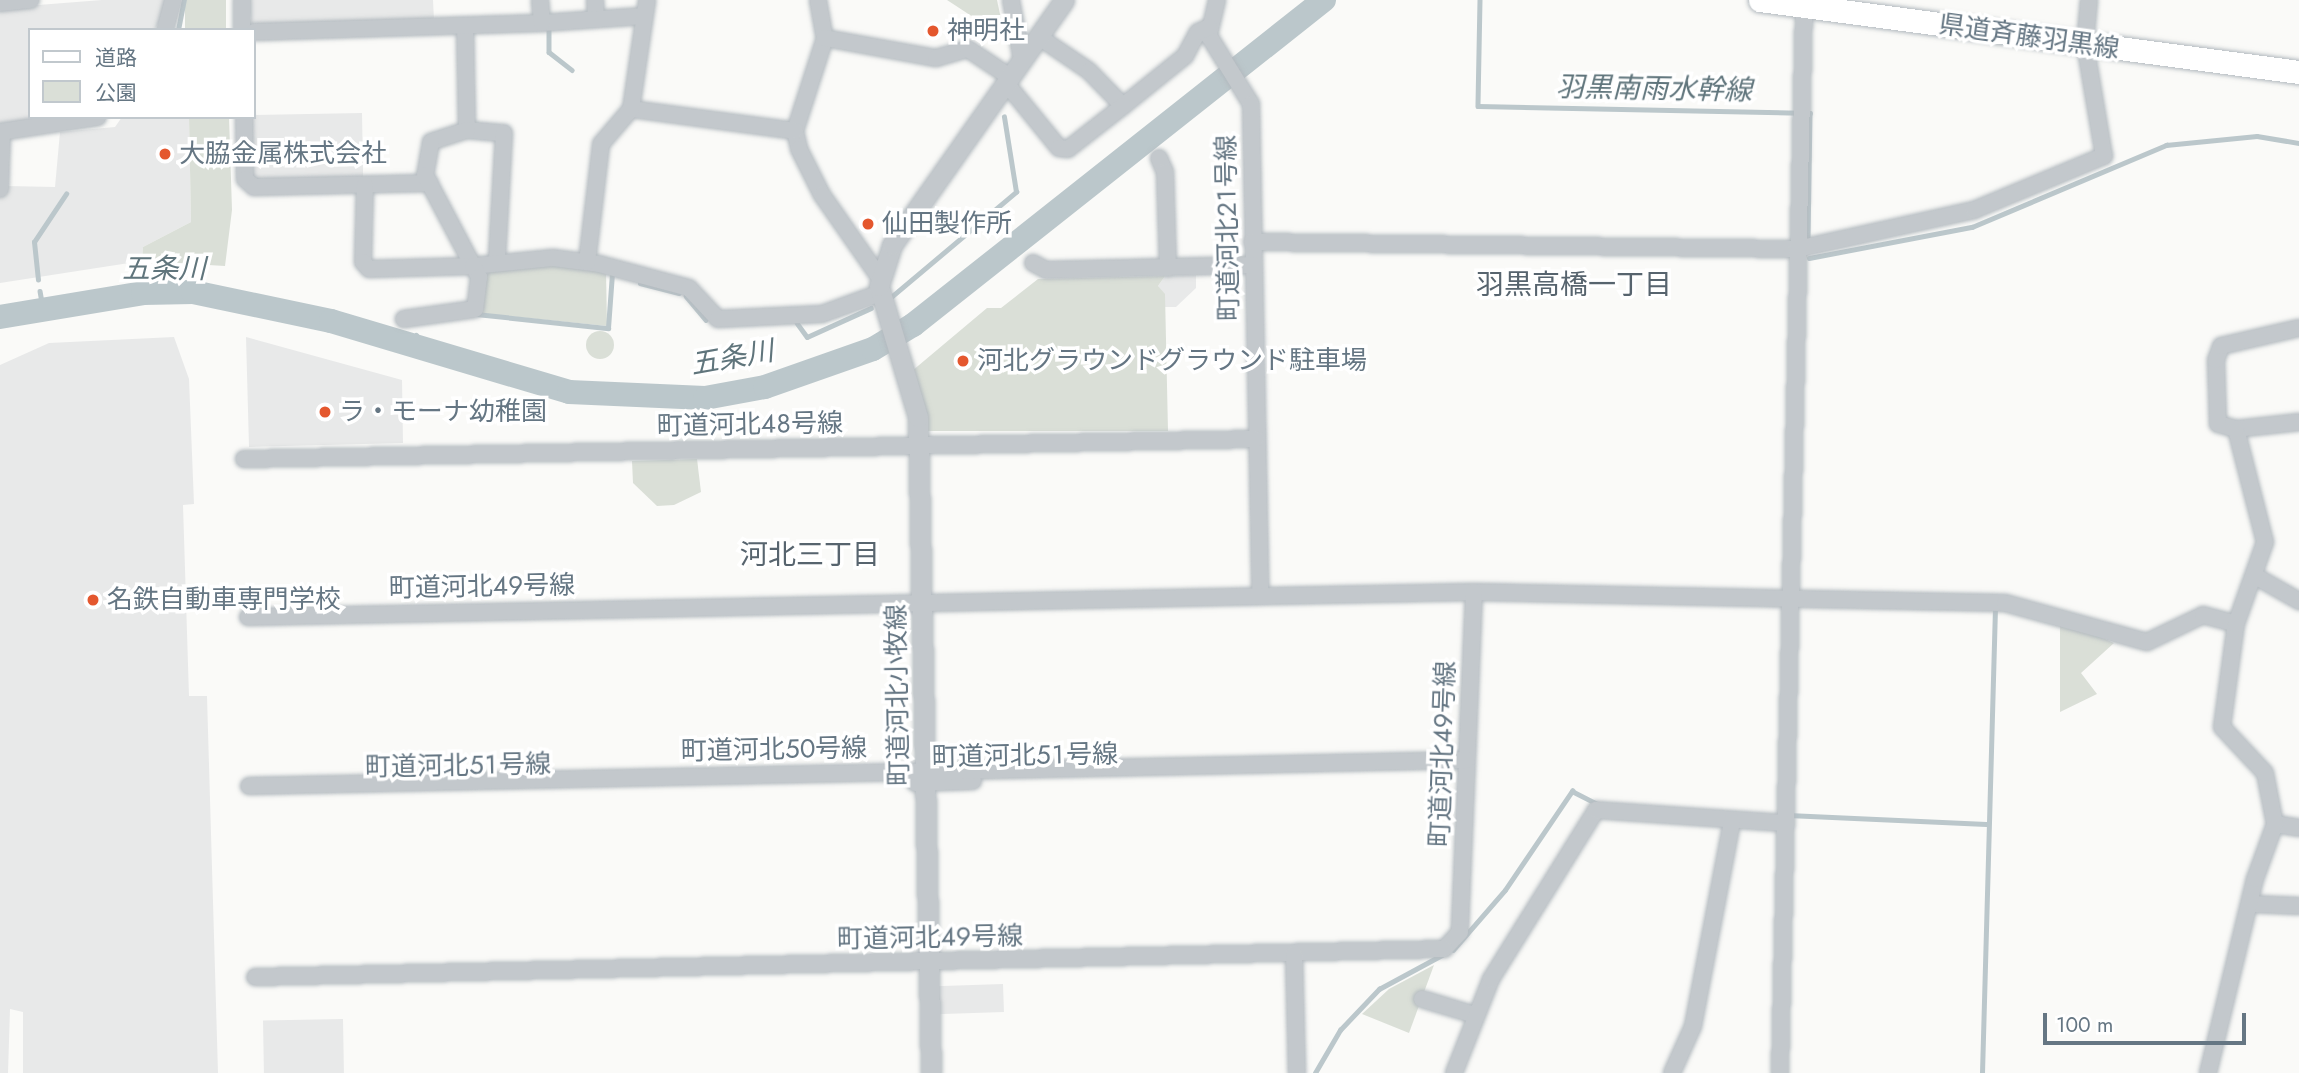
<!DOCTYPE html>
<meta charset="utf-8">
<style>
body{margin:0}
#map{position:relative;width:2299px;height:1073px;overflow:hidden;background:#fafaf8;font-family:Jost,"Noto Sans JP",sans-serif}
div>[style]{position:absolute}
.built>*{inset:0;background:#e8e9e9;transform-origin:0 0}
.green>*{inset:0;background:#dadfd7;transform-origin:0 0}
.round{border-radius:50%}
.stream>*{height:4.5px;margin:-2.25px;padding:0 2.25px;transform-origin:2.25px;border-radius:2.25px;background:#bbc7cb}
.river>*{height:24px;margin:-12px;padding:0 12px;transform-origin:12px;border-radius:12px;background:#bbc7cb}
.roads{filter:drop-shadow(0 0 2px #b3babf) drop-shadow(0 0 2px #b3babf)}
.minor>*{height:16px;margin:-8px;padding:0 8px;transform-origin:8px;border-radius:8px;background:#c3c8cc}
.tertiary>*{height:19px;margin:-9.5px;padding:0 9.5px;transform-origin:9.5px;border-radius:9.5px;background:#c3c8cc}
.secondary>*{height:23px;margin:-11.5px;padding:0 11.5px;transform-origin:11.5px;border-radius:11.5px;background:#fff}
.dots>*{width:19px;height:19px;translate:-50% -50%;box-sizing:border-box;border:4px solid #fff;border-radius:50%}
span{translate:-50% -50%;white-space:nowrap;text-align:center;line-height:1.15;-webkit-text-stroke:7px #fff;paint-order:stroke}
.poi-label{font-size:26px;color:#657683}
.left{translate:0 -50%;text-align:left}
.street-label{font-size:26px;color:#657683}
.water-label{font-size:28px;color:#60757c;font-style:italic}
.neighbourhood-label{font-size:28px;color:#57646e}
.legend{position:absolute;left:28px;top:28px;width:228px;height:91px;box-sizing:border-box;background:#fff;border:2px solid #c1c8cd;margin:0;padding:9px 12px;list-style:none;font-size:21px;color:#657683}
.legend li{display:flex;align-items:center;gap:14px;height:35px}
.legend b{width:35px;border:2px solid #c1c8cd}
.scale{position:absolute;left:2043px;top:1013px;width:203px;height:32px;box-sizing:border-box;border:4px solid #657683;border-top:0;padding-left:9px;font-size:21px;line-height:24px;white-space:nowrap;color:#657683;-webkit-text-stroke:5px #fff;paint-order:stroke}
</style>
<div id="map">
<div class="built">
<div style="clip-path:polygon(102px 0,166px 0,166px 12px,154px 30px,30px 30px,30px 117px,76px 117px,0 126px,0 8px)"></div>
<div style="clip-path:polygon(248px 0,433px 0,434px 20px,252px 25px)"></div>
<div style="left:362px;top:113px;width:64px;height:112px;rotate:89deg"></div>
<div style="clip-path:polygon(122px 117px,189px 117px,191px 222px,143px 247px,142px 261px,0 283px,0 195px,6px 195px,7px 186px,55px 187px,60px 132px,115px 127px)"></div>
<div style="clip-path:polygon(1196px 275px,1196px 288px,1176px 307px,1165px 307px,1158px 286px,1165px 276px)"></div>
<div style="clip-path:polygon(174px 337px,189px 379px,194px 504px,183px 505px,189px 696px,207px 696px,218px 1073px,23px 1073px,23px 1012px,10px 1009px,8px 1073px,0 1073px,0 365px,49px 343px)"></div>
<div style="clip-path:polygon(246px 337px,402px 380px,403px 443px,249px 447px)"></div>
<div style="left:1003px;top:984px;width:28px;height:68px;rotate:88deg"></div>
<div style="left:343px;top:1019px;width:54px;height:80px;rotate:89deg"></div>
</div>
<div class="green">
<div style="left:185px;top:0;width:41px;height:30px"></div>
<div style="clip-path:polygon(947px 0,997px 0,1005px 38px)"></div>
<div style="clip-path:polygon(189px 117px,229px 117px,232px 210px,225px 266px,142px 261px,143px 247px,191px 222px)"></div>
<div style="clip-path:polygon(550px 262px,606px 271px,607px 326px,479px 313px,485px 277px,494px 266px)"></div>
<div style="clip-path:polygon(1165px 276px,1158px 286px,1165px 294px,1168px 431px,926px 431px,912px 371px,987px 308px,1001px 308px,1038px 279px)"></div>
<div class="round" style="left:586px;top:331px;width:28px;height:28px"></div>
<div style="clip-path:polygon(697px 459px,701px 492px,674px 505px,657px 506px,633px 483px,632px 461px)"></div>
<div style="clip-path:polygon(2060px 620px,2114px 643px,2081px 673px,2097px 694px,2060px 712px)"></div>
<div style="clip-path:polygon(1434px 965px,1409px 1033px,1362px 1014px,1389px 989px)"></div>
</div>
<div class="stream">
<div style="left:1480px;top:0;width:106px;rotate:91.1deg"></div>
<div style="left:1478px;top:106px;width:332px;rotate:1.2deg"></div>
<div style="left:1810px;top:113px;width:126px;rotate:90.9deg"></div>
<div style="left:549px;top:26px;width:26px;rotate:90deg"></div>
<div style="left:549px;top:52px;width:29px;rotate:38deg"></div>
<div style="left:178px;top:30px;width:31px;rotate:-79deg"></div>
<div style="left:1809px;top:258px;width:166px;rotate:-10.8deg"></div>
<div style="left:1972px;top:227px;width:211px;rotate:-22.9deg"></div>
<div style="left:2166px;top:145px;width:91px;rotate:-5.6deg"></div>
<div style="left:2257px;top:136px;width:43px;rotate:9.5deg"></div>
<div style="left:38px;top:280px;width:38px;rotate:-96deg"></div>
<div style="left:34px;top:242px;width:58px;rotate:-56.3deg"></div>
<div style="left:640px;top:283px;width:40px;rotate:14.4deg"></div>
<div style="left:40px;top:291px;width:17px;rotate:80deg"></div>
<div style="left:686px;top:296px;width:31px;rotate:50deg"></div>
<div style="left:890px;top:298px;width:165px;rotate:-40.1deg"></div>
<div style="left:1016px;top:192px;width:76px;rotate:-99.1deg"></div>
<div style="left:476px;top:314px;width:133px;rotate:6.1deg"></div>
<div style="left:608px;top:328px;width:54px;rotate:-85.8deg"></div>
<div style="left:797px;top:323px;width:17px;rotate:54deg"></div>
<div style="left:807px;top:337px;width:70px;rotate:-24.4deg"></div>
<div style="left:410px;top:348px;width:14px;rotate:-65deg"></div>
<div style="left:1788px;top:815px;width:198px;rotate:2.6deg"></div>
<div style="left:1453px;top:950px;width:79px;rotate:-49.1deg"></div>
<div style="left:1505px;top:890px;width:120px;rotate:-55.9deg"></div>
<div style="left:1572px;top:791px;width:29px;rotate:27deg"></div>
<div style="left:1315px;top:1073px;width:50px;rotate:-59.8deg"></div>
<div style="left:1340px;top:1030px;width:57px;rotate:-46.4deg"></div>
<div style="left:1379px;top:989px;width:72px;rotate:-28.4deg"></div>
<div style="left:1982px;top:1073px;width:465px;rotate:-88.4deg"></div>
</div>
<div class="river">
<div style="left:0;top:317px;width:145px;rotate:-9.5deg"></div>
<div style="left:143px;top:293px;width:50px;rotate:-1.1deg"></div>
<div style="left:193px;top:292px;width:141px;rotate:11.9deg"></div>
<div style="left:331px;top:321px;width:248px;rotate:16.6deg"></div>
<div style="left:569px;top:392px;width:136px;rotate:2.5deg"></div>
<div style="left:705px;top:398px;width:61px;rotate:-10.4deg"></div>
<div style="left:765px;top:387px;width:114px;rotate:-19.4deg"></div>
<div style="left:873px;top:349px;width:47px;rotate:-31deg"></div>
<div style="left:913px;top:325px;width:524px;rotate:-38.34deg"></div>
</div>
<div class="roads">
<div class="minor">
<div style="left:242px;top:0;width:30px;rotate:90deg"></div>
<div style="left:595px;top:0;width:19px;rotate:87deg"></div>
<div style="left:818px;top:0;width:39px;rotate:80deg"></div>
<div style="left:825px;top:38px;width:98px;rotate:107.9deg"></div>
<div style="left:795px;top:131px;width:18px;rotate:77deg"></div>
<div style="left:799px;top:149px;width:51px;rotate:63.4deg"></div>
<div style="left:822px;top:195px;width:101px;rotate:55.1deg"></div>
<div style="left:1011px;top:0;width:61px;rotate:79.6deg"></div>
<div style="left:1217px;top:0;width:37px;rotate:103deg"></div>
<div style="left:1209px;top:36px;width:80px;rotate:58.3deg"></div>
<div style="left:1251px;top:104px;width:491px;rotate:88.9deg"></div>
<div style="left:0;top:3px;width:31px;rotate:-6deg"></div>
<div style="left:542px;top:23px;width:102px;rotate:-3.9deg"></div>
<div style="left:465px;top:26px;width:104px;rotate:88.9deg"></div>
<div style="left:467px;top:130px;width:37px;rotate:5deg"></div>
<div style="left:504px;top:133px;width:127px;rotate:93.2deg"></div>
<div style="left:165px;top:30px;width:31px;rotate:-75deg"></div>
<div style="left:254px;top:32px;width:288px;rotate:-1.8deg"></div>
<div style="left:542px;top:23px;width:23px;rotate:-95deg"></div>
<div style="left:1039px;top:37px;width:60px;rotate:34.2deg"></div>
<div style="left:1089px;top:71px;width:49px;rotate:45.8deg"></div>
<div style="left:1123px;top:106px;width:80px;rotate:-38.9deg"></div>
<div style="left:1185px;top:56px;width:27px;rotate:-62deg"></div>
<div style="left:1198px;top:32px;width:12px;rotate:-24deg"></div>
<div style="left:825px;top:38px;width:113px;rotate:10.2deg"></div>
<div style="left:936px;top:58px;width:33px;rotate:-16deg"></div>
<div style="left:968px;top:49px;width:50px;rotate:33.7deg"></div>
<div style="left:1006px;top:83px;width:84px;rotate:50.8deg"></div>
<div style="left:1059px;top:148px;width:9px;rotate:6deg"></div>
<div style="left:1068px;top:149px;width:70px;rotate:-38deg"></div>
<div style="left:631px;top:109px;width:165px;rotate:7.6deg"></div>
<div style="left:244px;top:117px;width:62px;rotate:89.1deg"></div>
<div style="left:245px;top:179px;width:12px;rotate:42deg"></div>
<div style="left:254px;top:187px;width:176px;rotate:-1.3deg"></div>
<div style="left:467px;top:130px;width:38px;rotate:162deg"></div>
<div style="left:431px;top:142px;width:34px;rotate:100deg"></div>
<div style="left:425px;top:175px;width:103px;rotate:62.2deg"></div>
<div style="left:473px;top:266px;width:80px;rotate:-5.7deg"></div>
<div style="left:553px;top:258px;width:46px;rotate:7.4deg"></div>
<div style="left:599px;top:264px;width:93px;rotate:14.9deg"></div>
<div style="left:689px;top:288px;width:42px;rotate:46.9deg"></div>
<div style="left:718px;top:319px;width:104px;rotate:-2.8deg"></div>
<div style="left:822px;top:314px;width:62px;rotate:-19.9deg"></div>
<div style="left:0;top:132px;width:99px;rotate:-8.7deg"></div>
<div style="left:1159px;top:158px;width:15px;rotate:67deg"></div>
<div style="left:1165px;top:172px;width:96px;rotate:88.2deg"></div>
<div style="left:365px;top:185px;width:77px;rotate:91.5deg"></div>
<div style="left:363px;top:262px;width:9px;rotate:49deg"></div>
<div style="left:369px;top:269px;width:104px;rotate:-1.7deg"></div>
<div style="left:473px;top:266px;width:13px;rotate:61deg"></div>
<div style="left:479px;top:277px;width:32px;rotate:97deg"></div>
<div style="left:475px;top:309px;width:72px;rotate:172deg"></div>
<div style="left:0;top:189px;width:57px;rotate:-88deg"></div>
<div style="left:1252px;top:242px;width:545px;rotate:0.74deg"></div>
<div style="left:1797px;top:249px;width:181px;rotate:-12.4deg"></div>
<div style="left:1974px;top:210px;width:141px;rotate:-22.6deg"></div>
<div style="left:2104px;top:156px;width:114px;rotate:-99.6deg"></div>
<div style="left:2085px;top:44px;width:44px;rotate:-84.8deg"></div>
<div style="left:587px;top:262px;width:119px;rotate:-83.2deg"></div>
<div style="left:601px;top:144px;width:46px;rotate:-49.4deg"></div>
<div style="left:631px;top:109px;width:110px;rotate:-81.6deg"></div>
<div style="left:1033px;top:263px;width:15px;rotate:28deg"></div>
<div style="left:1046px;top:270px;width:207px;rotate:-1.4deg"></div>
<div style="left:2236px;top:429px;width:63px;rotate:-6.3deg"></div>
<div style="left:244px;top:459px;width:1012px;rotate:-1.13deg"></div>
<div style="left:2255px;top:576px;width:51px;rotate:29.6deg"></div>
<div style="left:1474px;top:592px;width:531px;rotate:1.19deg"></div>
<div style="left:2005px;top:603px;width:147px;rotate:15.4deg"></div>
<div style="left:2147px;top:642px;width:62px;rotate:-25.7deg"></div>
<div style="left:2203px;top:615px;width:34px;rotate:15deg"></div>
<div style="left:248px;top:617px;width:1226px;rotate:-1.17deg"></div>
<div style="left:1474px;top:592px;width:340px;rotate:92.4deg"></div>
<div style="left:1460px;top:932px;width:23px;rotate:133deg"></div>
<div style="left:1444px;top:949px;width:1189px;rotate:178.65deg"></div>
<div style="left:915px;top:783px;width:58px;rotate:-2deg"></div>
<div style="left:249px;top:786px;width:1218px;rotate:-1.22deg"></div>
<div style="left:2275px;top:824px;width:24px;rotate:9deg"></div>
<div style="left:2252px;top:904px;width:47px;rotate:2.4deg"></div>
<div style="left:1294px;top:954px;width:119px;rotate:88.6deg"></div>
<div style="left:1422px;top:999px;width:55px;rotate:16.8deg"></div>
<div style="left:1454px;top:1073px;width:101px;rotate:-68.5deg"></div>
<div style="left:1491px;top:979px;width:199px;rotate:-58.1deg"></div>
<div style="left:1596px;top:810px;width:187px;rotate:4deg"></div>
<div style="left:1672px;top:1073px;width:51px;rotate:-65.9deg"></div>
<div style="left:1693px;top:1026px;width:209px;rotate:-79.2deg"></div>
<div style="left:1780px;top:1073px;width:1066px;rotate:-88.71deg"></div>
<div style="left:2208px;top:1073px;width:200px;rotate:-76.4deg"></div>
<div style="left:2255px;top:879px;width:59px;rotate:-70deg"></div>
<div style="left:2275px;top:824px;width:52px;rotate:-101.1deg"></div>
<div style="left:2265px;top:773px;width:63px;rotate:-133.1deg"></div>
<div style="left:2222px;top:727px;width:104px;rotate:-82.3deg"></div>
<div style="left:2236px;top:624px;width:87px;rotate:-70.5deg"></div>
<div style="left:2265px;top:542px;width:117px;rotate:-104.4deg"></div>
<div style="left:2236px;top:429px;width:19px;rotate:-164deg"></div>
<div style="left:2218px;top:424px;width:64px;rotate:-91.8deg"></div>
<div style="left:2216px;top:360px;width:15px;rotate:-70deg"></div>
<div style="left:2221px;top:346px;width:80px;rotate:-13deg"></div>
</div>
<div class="tertiary">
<div style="left:931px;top:1073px;width:656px;rotate:-91.14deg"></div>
<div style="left:918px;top:417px;width:137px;rotate:-106.6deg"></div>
<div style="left:879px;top:286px;width:43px;rotate:-72.4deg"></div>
<div style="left:892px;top:245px;width:299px;rotate:-54.9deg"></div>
</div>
<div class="secondary">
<div style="left:1760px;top:0;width:544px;rotate:7.61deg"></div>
</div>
</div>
<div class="dots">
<div style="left:933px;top:31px;background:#e4572e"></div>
<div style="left:165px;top:154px;background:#e4572e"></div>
<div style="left:868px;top:224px;background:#e4572e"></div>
<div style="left:963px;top:361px;background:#e4572e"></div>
<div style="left:325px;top:412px;background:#e4572e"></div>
<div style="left:93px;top:600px;background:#e4572e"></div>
</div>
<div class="poi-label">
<span class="left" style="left:947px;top:31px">神明社</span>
<span class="left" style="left:179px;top:154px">大脇金属株式会社</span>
<span class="left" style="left:882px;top:224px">仙田製作所</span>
<span class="left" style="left:977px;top:361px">河北グラウンドグラウンド駐車場</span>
<span class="left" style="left:339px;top:412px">ラ・モーナ幼稚園</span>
<span class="left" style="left:107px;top:600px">名鉄自動車専門学校</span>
</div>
<div class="street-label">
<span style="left:2029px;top:37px;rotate:8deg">県道斉藤羽黒線</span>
<span style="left:1228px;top:228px;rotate:-91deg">町道河北２１号線</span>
<span style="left:750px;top:425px;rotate:-1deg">町道河北４８号線</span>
<span style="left:482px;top:587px;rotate:-1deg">町道河北４９号線</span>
<span style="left:898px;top:695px;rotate:-91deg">町道河北小牧線</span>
<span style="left:774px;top:750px;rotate:-1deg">町道河北５０号線</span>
<span style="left:1443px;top:754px;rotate:-88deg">町道河北４９号線</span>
<span style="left:1025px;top:756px;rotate:-1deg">町道河北５１号線</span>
<span style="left:458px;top:766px;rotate:-1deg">町道河北５１号線</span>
<span style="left:930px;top:938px;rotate:-1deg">町道河北４９号線</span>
</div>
<div class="water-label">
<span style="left:1654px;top:89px;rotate:1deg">羽黒南雨水幹線</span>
<span style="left:164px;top:269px">五条川</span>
<span style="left:732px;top:358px;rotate:-10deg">五条川</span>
</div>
<div class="neighbourhood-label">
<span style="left:1574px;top:285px">羽黒高橋一丁目</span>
<span style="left:810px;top:555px">河北三丁目</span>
</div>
<ul class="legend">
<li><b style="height:9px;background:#fff"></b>道路</li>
<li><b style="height:19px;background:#dadfd7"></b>公園</li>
</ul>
<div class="scale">100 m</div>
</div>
